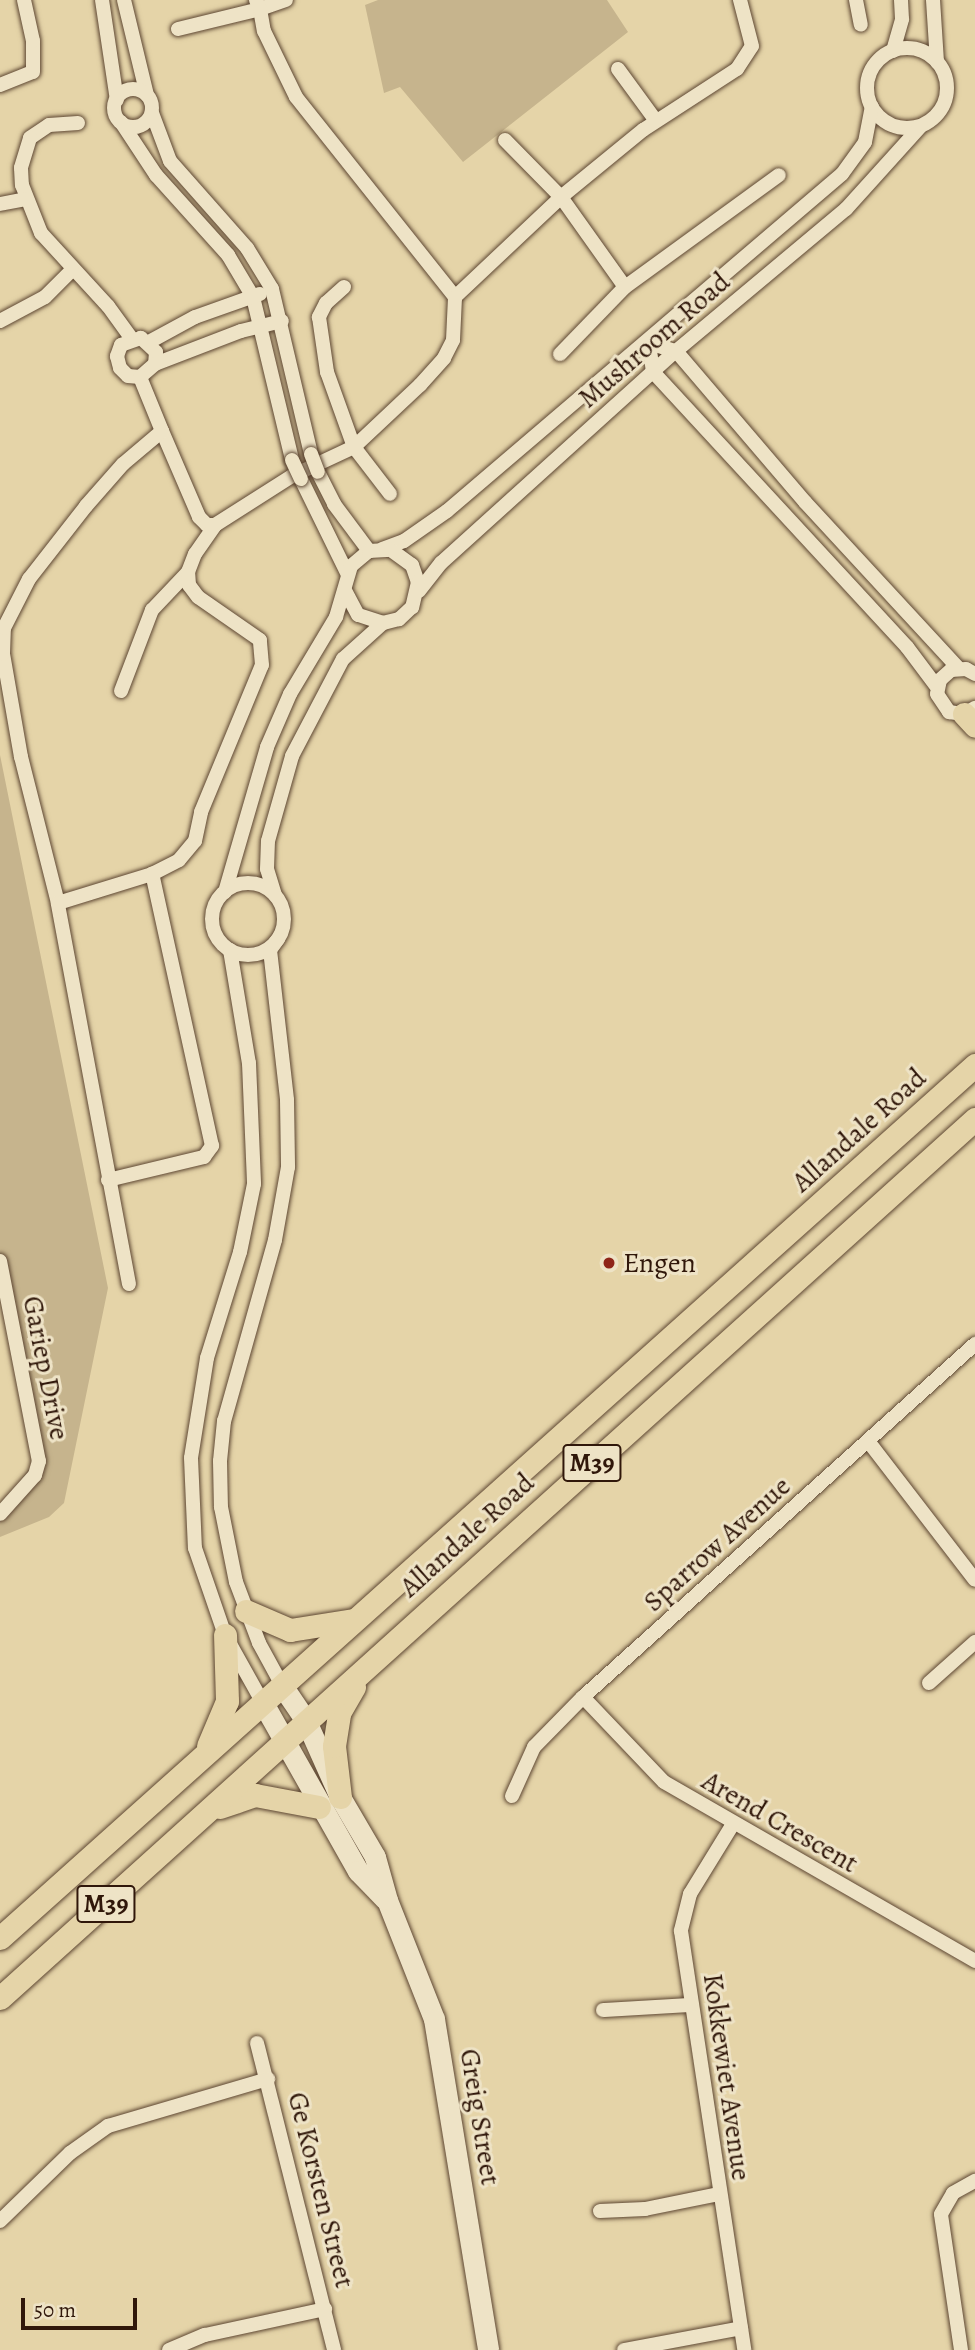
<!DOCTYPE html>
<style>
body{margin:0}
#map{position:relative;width:975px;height:2350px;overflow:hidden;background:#e5d4a8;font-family:Alegreya,serif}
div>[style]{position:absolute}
.green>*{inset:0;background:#c6b48d}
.roads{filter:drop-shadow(0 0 2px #5d4632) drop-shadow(0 0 2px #5d4632)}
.street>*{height:14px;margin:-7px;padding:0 7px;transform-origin:7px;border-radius:7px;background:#eee3c6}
.street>.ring{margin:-7px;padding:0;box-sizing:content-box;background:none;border:14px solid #eee3c6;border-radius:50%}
.secondary>*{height:21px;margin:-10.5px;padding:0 10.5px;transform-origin:10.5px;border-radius:10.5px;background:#eee3c6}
.primary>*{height:23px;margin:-11.5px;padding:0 11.5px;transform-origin:11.5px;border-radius:11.5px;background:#e5d4a8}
.bridges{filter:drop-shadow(0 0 2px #5d4632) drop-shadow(0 0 2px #5d4632)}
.street-bridge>*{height:14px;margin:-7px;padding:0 7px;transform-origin:7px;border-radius:7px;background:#eee3c6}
.dots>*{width:19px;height:19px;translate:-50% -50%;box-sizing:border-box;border:4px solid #eee3c6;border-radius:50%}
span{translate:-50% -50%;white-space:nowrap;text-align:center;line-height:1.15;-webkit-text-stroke:6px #eee3c6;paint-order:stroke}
.shield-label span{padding:2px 5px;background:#eee3c6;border:2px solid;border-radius:5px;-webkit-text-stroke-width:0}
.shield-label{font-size:26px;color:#30170a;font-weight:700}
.street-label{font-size:28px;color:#30170a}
.poi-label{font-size:28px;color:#30170a}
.left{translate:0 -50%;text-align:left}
.scale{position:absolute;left:21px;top:2298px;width:116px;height:32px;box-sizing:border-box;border:4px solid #30170a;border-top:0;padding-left:9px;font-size:21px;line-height:24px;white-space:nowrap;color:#30170a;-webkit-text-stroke:5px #eee3c6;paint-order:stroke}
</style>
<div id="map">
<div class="green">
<div style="clip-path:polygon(378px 0,607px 0,628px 32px,463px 162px,400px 87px,384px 93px,365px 5px)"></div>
<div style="clip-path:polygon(0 755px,108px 1288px,64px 1503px,49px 1517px,0 1537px,0 1507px,39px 1456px,0 1262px)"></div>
</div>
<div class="roads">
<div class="street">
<div style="left:102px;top:0;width:101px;rotate:81.5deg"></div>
<div style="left:124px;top:0;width:98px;rotate:76.4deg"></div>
<div style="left:286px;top:0;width:28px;rotate:161deg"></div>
<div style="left:260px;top:9px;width:22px;rotate:80deg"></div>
<div style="left:264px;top:31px;width:73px;rotate:64.1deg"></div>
<div style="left:296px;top:97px;width:256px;rotate:51.5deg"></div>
<div style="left:455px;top:297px;width:146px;rotate:-43.3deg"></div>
<div style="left:561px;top:197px;width:106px;rotate:-39.3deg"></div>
<div style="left:643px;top:130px;width:112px;rotate:-33deg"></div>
<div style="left:737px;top:69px;width:27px;rotate:-57deg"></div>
<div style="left:752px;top:46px;width:48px;rotate:-104.6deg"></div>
<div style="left:856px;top:0;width:25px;rotate:79deg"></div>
<div style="left:933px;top:0;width:62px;rotate:86.3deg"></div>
<div style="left:178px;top:29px;width:84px;rotate:-13.7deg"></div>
<div style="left:260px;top:9px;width:10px;rotate:-114deg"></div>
<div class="ring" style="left:867px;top:48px;width:66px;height:66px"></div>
<div style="left:893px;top:51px;width:33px;rotate:-74deg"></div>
<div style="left:902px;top:19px;width:19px;rotate:-93deg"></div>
<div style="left:618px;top:69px;width:64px;rotate:53.8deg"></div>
<div style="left:0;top:85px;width:35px;rotate:-22deg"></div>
<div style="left:33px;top:72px;width:31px;rotate:-90deg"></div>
<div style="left:33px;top:41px;width:42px;rotate:-102.4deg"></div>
<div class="ring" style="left:114px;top:89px;width:24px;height:24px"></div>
<div style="left:152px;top:113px;width:51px;rotate:69.4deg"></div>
<div style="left:170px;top:161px;width:116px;rotate:48.5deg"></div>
<div style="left:247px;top:248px;width:48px;rotate:58.6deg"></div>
<div style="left:272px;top:289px;width:170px;rotate:76.7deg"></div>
<div style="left:121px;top:122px;width:64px;rotate:56.6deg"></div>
<div style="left:156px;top:175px;width:108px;rotate:48deg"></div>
<div style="left:228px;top:255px;width:49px;rotate:59.2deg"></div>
<div style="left:253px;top:297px;width:168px;rotate:76.5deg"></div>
<div style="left:78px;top:123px;width:29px;rotate:176deg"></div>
<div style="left:49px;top:125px;width:23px;rotate:146deg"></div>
<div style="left:30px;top:138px;width:31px;rotate:107deg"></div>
<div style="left:21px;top:168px;width:17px;rotate:87deg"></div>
<div style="left:22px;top:185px;width:52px;rotate:68.4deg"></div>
<div style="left:41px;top:233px;width:99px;rotate:47.5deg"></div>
<div style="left:108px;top:306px;width:39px;rotate:54deg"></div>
<div style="left:505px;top:140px;width:80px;rotate:45.5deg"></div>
<div style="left:561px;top:197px;width:110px;rotate:54.6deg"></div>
<div style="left:0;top:204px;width:26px;rotate:-11deg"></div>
<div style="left:344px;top:287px;width:24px;rotate:138deg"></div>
<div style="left:326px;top:303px;width:16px;rotate:117deg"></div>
<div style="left:319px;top:317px;width:56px;rotate:81.7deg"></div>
<div style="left:327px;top:372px;width:80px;rotate:70.2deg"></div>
<div style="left:354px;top:447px;width:59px;rotate:52.5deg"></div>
<div style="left:0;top:321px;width:51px;rotate:-28.1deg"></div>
<div style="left:45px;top:297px;width:38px;rotate:-45deg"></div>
<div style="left:149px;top:342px;width:52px;rotate:-28.5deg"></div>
<div style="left:195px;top:317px;width:69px;rotate:-19.5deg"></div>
<div style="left:560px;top:354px;width:93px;rotate:-45.9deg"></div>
<div style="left:625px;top:287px;width:190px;rotate:-36deg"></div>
<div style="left:155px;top:364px;width:12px;rotate:-85deg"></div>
<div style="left:156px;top:352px;width:21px;rotate:-137deg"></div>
<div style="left:141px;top:338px;width:21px;rotate:161deg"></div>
<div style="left:121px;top:345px;width:12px;rotate:110deg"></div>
<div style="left:117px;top:356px;width:12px;rotate:76deg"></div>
<div style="left:120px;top:368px;width:11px;rotate:45deg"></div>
<div style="left:128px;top:376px;width:12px;rotate:5deg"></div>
<div style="left:140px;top:377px;width:20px;rotate:-41deg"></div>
<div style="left:155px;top:364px;width:92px;rotate:-21deg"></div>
<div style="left:241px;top:331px;width:42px;rotate:-13.7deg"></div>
<div style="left:162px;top:431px;width:94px;rotate:66.7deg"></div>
<div style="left:199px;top:517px;width:11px;rotate:45deg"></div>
<div style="left:207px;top:525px;width:8px"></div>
<div style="left:215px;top:525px;width:91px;rotate:-32.5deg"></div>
<div style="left:292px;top:476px;width:68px;rotate:-25.1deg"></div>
<div style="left:354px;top:447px;width:91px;rotate:-43.2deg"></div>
<div style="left:420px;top:385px;width:36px;rotate:-48deg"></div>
<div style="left:444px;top:358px;width:20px;rotate:-63deg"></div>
<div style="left:453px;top:340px;width:43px;rotate:-87.3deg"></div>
<div style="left:318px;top:472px;width:36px;rotate:63deg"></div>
<div style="left:334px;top:504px;width:59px;rotate:53.3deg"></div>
<div style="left:301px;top:479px;width:105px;rotate:63.9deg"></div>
<div style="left:382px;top:549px;width:23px;rotate:-20deg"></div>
<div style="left:404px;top:541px;width:52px;rotate:-34.9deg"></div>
<div style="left:447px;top:511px;width:519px;rotate:-40.47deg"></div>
<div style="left:842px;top:174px;width:39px;rotate:-54deg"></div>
<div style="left:865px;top:142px;width:36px;rotate:-79deg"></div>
<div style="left:419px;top:591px;width:36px;rotate:-52deg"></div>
<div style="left:441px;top:563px;width:316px;rotate:-42.1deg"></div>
<div style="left:676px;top:351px;width:222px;rotate:-39.9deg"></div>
<div style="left:846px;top:209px;width:112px;rotate:-47.9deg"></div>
<div style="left:975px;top:674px;width:10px;rotate:-151deg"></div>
<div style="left:966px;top:669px;width:15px;rotate:176deg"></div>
<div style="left:951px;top:670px;width:15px;rotate:138deg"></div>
<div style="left:940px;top:680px;width:14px;rotate:102deg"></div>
<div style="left:937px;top:694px;width:22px;rotate:56deg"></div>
<div style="left:949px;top:712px;width:15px;rotate:8deg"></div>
<div style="left:964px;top:714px;width:13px;rotate:-29deg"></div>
<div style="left:937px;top:687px;width:50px;rotate:-126.9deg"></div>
<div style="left:907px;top:647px;width:374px;rotate:-132.7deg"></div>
<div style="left:653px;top:372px;width:29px;rotate:-98deg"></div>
<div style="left:649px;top:343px;width:28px;rotate:17deg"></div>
<div style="left:676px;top:351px;width:199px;rotate:49.5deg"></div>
<div style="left:805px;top:502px;width:226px;rotate:47.3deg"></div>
<div style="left:121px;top:691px;width:87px;rotate:-69.1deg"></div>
<div style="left:152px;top:610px;width:52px;rotate:-46.5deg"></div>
<div class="ring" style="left:212px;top:883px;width:58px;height:58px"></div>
<div style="left:225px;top:892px;width:151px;rotate:-73.8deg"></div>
<div style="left:267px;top:747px;width:58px;rotate:-66.5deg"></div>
<div style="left:290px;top:694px;width:90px;rotate:-59.1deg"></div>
<div style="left:336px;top:617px;width:53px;rotate:-73.6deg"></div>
<div style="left:351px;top:566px;width:23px;rotate:-40deg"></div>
<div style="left:369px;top:551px;width:22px;rotate:-3deg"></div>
<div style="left:391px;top:550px;width:26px;rotate:36deg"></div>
<div style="left:412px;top:565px;width:18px;rotate:71deg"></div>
<div style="left:418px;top:582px;width:26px;rotate:103deg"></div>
<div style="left:412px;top:607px;width:18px;rotate:137deg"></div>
<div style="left:399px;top:619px;width:16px;rotate:166deg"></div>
<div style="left:383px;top:623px;width:26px;rotate:-162deg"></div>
<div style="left:358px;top:615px;width:27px;rotate:-118deg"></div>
<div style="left:275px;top:895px;width:27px;rotate:-107deg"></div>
<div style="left:267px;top:869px;width:28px;rotate:-88deg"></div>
<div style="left:268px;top:841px;width:88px;rotate:-74.2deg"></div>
<div style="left:292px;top:756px;width:110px;rotate:-62.3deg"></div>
<div style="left:343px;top:659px;width:54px;rotate:-42deg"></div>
<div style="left:58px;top:903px;width:151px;rotate:-104.2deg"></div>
<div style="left:21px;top:757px;width:105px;rotate:-99.9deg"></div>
<div style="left:3px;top:654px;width:26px;rotate:-88deg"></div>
<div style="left:4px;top:628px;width:55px;rotate:-63deg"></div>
<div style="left:29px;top:579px;width:93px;rotate:-52deg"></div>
<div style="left:86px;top:506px;width:56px;rotate:-48.6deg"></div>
<div style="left:123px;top:464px;width:51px;rotate:-40.2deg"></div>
<div style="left:162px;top:431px;width:58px;rotate:-112.2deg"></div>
<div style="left:278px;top:939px;width:14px;rotate:126deg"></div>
<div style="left:270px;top:950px;width:151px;rotate:83.5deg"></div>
<div style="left:287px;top:1100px;width:67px;rotate:89.1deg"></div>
<div style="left:288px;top:1167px;width:74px;rotate:100.1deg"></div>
<div style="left:275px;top:1240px;width:188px;rotate:105.7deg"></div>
<div style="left:224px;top:1421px;width:40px;rotate:95.7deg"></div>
<div style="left:220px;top:1461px;width:46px;rotate:88.8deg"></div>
<div style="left:221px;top:1507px;width:76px;rotate:78.7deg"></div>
<div style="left:236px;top:1582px;width:65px;rotate:69.3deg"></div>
<div style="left:259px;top:1643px;width:50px;rotate:61.4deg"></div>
<div style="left:230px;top:950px;width:115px;rotate:80.5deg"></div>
<div style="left:249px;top:1063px;width:121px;rotate:87.6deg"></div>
<div style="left:254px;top:1184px;width:69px;rotate:101.6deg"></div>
<div style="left:240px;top:1252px;width:111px;rotate:107.3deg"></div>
<div style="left:207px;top:1358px;width:101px;rotate:99.1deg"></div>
<div style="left:191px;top:1458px;width:90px;rotate:87.5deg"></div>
<div style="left:195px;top:1548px;width:92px;rotate:71deg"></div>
<div style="left:225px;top:1635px;width:78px;rotate:60.8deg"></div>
<div style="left:108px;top:1180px;width:99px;rotate:-13.5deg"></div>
<div style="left:204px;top:1157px;width:14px;rotate:-54deg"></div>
<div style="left:212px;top:1146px;width:279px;rotate:-102.4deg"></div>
<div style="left:152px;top:874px;width:30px;rotate:-27deg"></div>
<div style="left:179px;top:860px;width:25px;rotate:-50deg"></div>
<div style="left:195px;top:841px;width:30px;rotate:-78deg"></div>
<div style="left:201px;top:812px;width:159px;rotate:-67.5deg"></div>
<div style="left:262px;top:665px;width:25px;rotate:-95deg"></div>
<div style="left:260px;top:640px;width:75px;rotate:-145.3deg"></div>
<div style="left:198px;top:597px;width:15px;rotate:-127deg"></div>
<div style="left:189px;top:585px;width:13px;rotate:-94deg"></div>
<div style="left:188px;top:572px;width:19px;rotate:-69deg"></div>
<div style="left:195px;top:554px;width:35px;rotate:-55deg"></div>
<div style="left:0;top:1261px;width:204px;rotate:79deg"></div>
<div style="left:39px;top:1461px;width:15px;rotate:106deg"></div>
<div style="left:35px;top:1475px;width:52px;rotate:131.9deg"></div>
<div style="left:129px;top:1284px;width:388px;rotate:-100.6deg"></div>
<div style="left:58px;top:903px;width:98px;rotate:-17.1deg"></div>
<div style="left:868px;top:1441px;width:175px;rotate:52.4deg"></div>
<div style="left:929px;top:1683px;width:62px;rotate:-41.7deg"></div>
<div style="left:583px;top:1697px;width:117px;rotate:46.4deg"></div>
<div style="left:664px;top:1782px;width:359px;rotate:29.9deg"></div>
<div style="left:512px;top:1796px;width:54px;rotate:-65.8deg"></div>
<div style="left:534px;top:1747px;width:70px;rotate:-45.6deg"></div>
<div style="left:583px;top:1697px;width:528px;rotate:-42deg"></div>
<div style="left:733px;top:1824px;width:82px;rotate:121.6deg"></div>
<div style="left:690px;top:1894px;width:38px;rotate:104deg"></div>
<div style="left:681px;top:1931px;width:424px;rotate:81.4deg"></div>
<div style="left:603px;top:2010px;width:88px;rotate:-3.3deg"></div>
<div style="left:257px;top:2043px;width:317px;rotate:75.9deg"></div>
<div style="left:600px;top:2211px;width:45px;rotate:-2.5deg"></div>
<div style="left:645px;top:2209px;width:76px;rotate:-11.5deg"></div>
<div style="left:0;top:2221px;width:98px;rotate:-44.2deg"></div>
<div style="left:70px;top:2153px;width:47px;rotate:-35.4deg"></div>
<div style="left:108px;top:2126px;width:167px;rotate:-16.4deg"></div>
<div style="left:169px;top:2350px;width:39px;rotate:-23deg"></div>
<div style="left:205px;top:2335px;width:123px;rotate:-12.2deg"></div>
<div style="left:624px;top:2350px;width:119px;rotate:-10.6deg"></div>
<div style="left:961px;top:2350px;width:137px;rotate:-98.4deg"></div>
<div style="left:941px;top:2214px;width:24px;rotate:-60deg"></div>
<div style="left:953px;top:2193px;width:25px;rotate:-29deg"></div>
</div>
<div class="secondary">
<div style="left:283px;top:1687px;width:41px;rotate:55.9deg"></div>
<div style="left:306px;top:1721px;width:83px;rotate:65.9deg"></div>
<div style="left:340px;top:1797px;width:69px;rotate:59.7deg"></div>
<div style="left:375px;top:1857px;width:45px;rotate:74.4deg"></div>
<div style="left:387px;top:1900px;width:128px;rotate:68.4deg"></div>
<div style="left:434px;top:2019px;width:335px;rotate:80.7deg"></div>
<div style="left:263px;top:1703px;width:193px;rotate:60.5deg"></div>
<div style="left:358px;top:1871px;width:39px;rotate:46deg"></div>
</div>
<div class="primary">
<div style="left:964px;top:714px;width:16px;rotate:47deg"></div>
<div style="left:246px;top:1611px;width:48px;rotate:23.4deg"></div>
<div style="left:290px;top:1630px;width:64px;rotate:-9deg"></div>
<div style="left:208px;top:1746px;width:49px;rotate:-67.1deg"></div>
<div style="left:227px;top:1701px;width:66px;rotate:-91.7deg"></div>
<div style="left:340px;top:1797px;width:51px;rotate:-96.7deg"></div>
<div style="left:334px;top:1746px;width:33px;rotate:-81deg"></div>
<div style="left:339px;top:1713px;width:30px;rotate:-60deg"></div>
<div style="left:220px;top:1807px;width:37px;rotate:-19deg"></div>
<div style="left:255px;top:1795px;width:65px;rotate:10.6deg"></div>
<div style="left:0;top:1938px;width:1309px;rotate:-41.84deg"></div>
<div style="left:0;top:1998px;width:1313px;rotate:-42.04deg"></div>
</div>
</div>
<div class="bridges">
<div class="street-bridge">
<div style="left:311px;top:454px;width:19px;rotate:69deg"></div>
<div style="left:292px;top:460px;width:21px;rotate:65deg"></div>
</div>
</div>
<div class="dots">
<div style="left:609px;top:1263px;background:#8f2418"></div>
</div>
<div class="shield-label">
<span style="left:592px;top:1463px">M39</span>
<span style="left:106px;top:1904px">M39</span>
</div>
<div class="street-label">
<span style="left:654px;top:340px;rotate:-41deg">Mushroom Road</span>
<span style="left:859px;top:1130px;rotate:-42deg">Allandale Road</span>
<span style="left:46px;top:1368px;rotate:79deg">Gariep Drive</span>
<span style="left:467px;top:1535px;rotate:-42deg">Allandale Road</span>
<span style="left:717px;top:1544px;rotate:-42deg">Sparrow Avenue</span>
<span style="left:780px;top:1822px;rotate:30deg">Arend Crescent</span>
<span style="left:727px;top:2077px;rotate:82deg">Kokkewiet Avenue</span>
<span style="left:480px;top:2117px;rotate:81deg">Greig Street</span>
<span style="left:321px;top:2190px;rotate:76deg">Ge Korsten Street</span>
</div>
<div class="poi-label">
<span class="left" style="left:623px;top:1263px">Engen</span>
</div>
<div class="scale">50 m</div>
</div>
